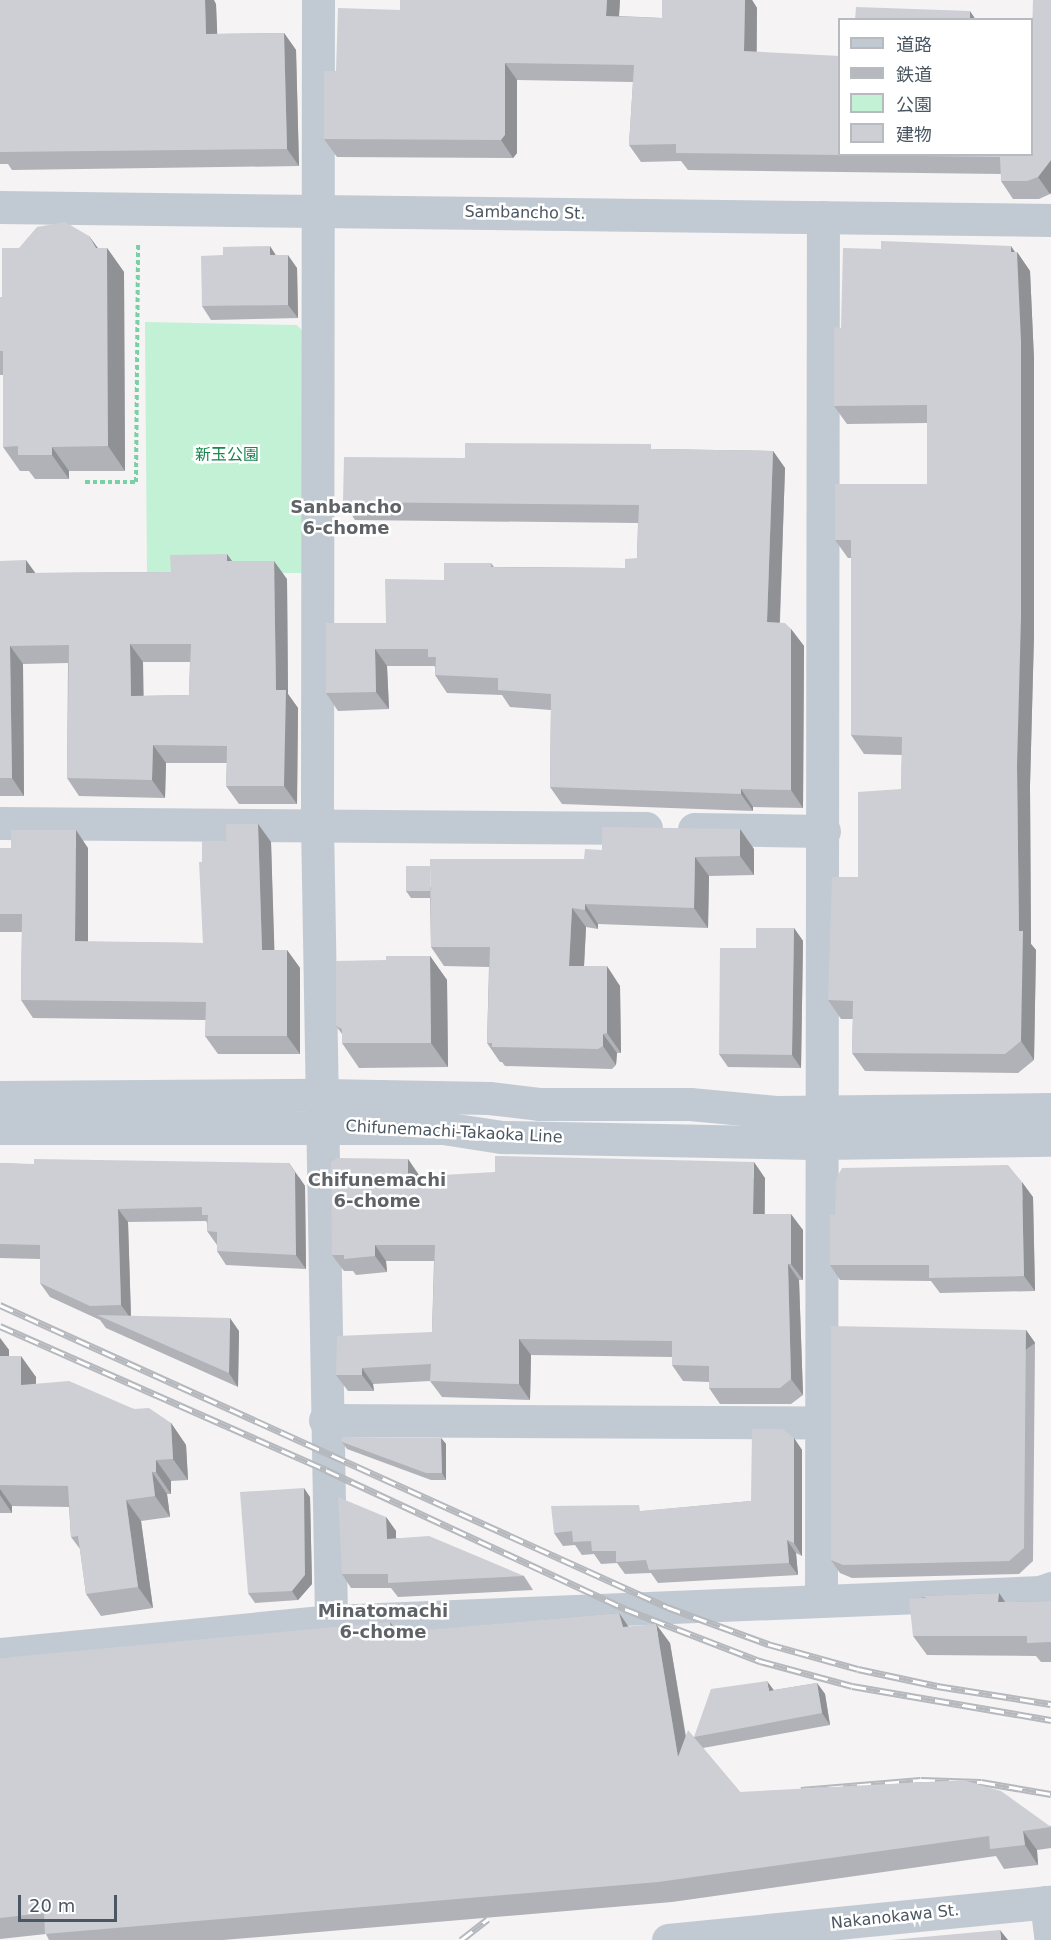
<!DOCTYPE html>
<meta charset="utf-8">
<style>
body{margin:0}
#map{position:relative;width:1051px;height:1940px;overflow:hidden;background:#f5f3f3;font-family:"DejaVu Sans","Noto Sans JP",sans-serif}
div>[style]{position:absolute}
.green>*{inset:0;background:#c3f1d5}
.path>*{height:4px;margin-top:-2px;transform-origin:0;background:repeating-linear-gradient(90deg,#7ad0a6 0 4.5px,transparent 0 7.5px)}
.minor>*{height:33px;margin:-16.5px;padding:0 16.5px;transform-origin:16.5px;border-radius:16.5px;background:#c1cad2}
.tertiary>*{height:33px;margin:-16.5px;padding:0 16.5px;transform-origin:16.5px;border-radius:16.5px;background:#c1cad2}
.rail>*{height:7px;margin-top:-3.5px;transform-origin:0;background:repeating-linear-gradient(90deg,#fff 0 14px,#b5b8bd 0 28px);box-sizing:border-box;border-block:2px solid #b5b8bd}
.wall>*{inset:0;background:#b0b2b7}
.shaded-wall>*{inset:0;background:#909195;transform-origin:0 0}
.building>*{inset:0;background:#cdcfd5;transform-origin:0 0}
span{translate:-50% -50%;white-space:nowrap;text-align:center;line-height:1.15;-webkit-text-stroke:5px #fff;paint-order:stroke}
.street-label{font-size:16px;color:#4a5661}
.park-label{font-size:16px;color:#17864f}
.neighbourhood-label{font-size:18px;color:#5f6368;font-weight:700}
.legend{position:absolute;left:838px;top:18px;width:195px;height:138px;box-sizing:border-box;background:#fff;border:2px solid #b7bbc0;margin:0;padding:8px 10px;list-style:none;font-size:18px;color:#4a5661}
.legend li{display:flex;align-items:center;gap:12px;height:30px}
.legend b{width:30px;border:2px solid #b7bbc0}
.scale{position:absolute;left:18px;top:1895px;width:99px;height:27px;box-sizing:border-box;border:3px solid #4a5661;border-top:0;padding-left:8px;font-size:18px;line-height:21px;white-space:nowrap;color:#4a5661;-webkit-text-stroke:4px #fff;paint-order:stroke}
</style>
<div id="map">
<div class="green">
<div style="clip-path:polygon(145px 322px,297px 325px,308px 337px,308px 573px,147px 573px)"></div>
</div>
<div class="path">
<div style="left:85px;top:482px;width:51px"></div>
<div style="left:136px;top:482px;width:240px;rotate:-89.5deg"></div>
</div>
<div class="minor">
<div style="left:318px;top:0;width:823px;rotate:90.07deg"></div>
<div style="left:317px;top:823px;width:798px;rotate:88.99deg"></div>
<div style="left:0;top:823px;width:646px;rotate:0.44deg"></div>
<div style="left:694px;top:829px;width:130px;rotate:0.9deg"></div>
<div style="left:325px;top:1420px;width:497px;rotate:0.3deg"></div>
<div style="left:821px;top:1601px;width:1384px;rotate:-89.92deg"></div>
<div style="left:0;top:1654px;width:333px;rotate:-5.7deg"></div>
<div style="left:331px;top:1621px;width:710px;rotate:-2.34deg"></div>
<div style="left:1040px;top:1592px;width:12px;rotate:-20deg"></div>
<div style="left:1046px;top:1902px;width:38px;rotate:83deg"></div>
</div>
<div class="tertiary">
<div style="left:0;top:207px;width:1051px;rotate:0.71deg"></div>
<div style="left:0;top:1097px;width:324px;rotate:-0.4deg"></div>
<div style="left:324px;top:1095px;width:165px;rotate:1deg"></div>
<div style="left:489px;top:1098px;width:50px;rotate:6.8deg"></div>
<div style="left:539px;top:1104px;width:151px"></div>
<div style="left:690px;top:1104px;width:86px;rotate:5.3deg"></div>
<div style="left:776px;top:1112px;width:275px;rotate:-0.6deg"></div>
<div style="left:0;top:1128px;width:443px"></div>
<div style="left:443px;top:1128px;width:60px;rotate:8.7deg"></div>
<div style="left:502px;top:1137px;width:321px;rotate:1.1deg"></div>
<div style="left:823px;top:1143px;width:228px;rotate:-0.8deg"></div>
<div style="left:668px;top:1940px;width:385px;rotate:-5.7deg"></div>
</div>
<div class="rail">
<div style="left:0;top:1305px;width:732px;rotate:24.36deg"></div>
<div style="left:667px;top:1607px;width:108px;rotate:20.1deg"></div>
<div style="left:768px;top:1644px;width:93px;rotate:15.5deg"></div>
<div style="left:858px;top:1669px;width:81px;rotate:12.1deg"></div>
<div style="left:937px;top:1686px;width:115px;rotate:9deg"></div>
<div style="left:0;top:1326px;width:356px;rotate:23.8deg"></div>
<div style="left:326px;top:1470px;width:330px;rotate:24.9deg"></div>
<div style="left:625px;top:1609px;width:145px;rotate:21.1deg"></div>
<div style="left:760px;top:1661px;width:95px;rotate:15.2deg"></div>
<div style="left:852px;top:1686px;width:202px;rotate:9.7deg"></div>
<div style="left:801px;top:1790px;width:120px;rotate:-4.8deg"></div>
<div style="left:921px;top:1780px;width:60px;rotate:1.9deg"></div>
<div style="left:981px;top:1782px;width:71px;rotate:9.7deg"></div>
<div style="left:461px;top:1940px;width:34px;rotate:-38deg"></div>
</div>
<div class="wall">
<div style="clip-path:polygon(0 0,216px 4px,217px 34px,284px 33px,296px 50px,299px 166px,12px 170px,8px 164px,0 164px)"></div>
<div style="clip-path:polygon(400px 0,620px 0,619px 16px,662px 18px,662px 0,752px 0,757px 8px,757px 52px,840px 154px,1032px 36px,1051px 0,1051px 193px,1050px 194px,1039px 199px,1013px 199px,1001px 181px,1001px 174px,688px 170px,681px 161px,641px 162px,629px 145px,633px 82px,517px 80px,517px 153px,513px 158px,337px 157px,324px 139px,336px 71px,400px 10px)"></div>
<div style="clip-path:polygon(89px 236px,98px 248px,107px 248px,124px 272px,125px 471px,69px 471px,69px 479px,35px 479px,29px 471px,20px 471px,3px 447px,3px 375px,0 375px,0 297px,2px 297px,19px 248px)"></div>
<div style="clip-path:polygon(881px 249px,1017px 252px,1030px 271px,1034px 359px,1034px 635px,1030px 786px,1031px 944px,1036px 950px,1034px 1060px,1018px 1073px,865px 1071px,852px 1053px,853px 1019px,841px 1019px,828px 1000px,858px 877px,901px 789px,902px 755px,864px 754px,851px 735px,851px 558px,848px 558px,835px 540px,927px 484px,927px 423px,847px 424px,834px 406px,841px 328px)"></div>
<div style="clip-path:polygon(276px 255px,297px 268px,298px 318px,211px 320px,202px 306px)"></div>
<div style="clip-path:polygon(654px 449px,773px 451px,785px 468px,780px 623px,791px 629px,804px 646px,803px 808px,753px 807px,753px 811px,562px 804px,550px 787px,551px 710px,510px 707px,502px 695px,447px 693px,435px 675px,435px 667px,434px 666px,387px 666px,389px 709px,338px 711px,326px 693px,386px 623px,444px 580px,491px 563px,494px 567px,625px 568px,637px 558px,638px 523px,355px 520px,343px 502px,465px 458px)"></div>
<div style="clip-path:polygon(evenodd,0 561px,35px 573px,171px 572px,232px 561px,287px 579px,288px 694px,298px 708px,297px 804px,239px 804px,226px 786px,227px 763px,166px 763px,165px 798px,79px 796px,67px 778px,68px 663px,23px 664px,24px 796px,0 796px,0 561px,143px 662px,190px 662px,189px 695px,143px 696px,143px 662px)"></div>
<div style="clip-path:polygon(258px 824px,271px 842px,274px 950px,287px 950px,300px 968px,300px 1054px,218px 1054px,205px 1036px,206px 1020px,33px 1018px,21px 1000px,22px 932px,0 932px,0 848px,88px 848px,88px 942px,203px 943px,202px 862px,226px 841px)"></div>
<div style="clip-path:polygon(754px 849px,754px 875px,709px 876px,708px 928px,598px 924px,598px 929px,586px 927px,584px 966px,620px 986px,621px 1053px,617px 1053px,616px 1065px,612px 1069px,505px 1066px,502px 1062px,500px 1062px,487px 1043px,489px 967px,444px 966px,431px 947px,430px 898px,411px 898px,406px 891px,584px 859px)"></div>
<div style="clip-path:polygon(794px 928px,803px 941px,801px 1068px,728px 1067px,719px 1054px,756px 948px)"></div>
<div style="clip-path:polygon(430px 956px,447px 980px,448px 1067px,359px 1068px,342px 1043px,342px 1034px,336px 1026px)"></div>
<div style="clip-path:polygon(408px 1159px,419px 1176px,765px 1178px,765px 1214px,803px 1230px,803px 1280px,799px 1280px,803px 1395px,791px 1404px,720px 1404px,709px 1388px,709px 1382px,683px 1381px,672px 1365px,672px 1357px,531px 1355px,530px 1400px,442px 1397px,430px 1381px,373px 1384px,374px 1391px,348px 1391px,336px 1375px,432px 1332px,434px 1261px,386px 1261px,387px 1272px,356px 1275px,353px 1271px,344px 1271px,332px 1255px)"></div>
<div style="clip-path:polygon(0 1163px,299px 1177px,305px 1186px,306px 1269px,226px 1265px,217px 1251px,217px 1245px,207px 1231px,207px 1223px,206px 1221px,128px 1222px,131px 1316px,239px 1331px,238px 1387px,106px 1328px,100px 1320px,50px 1297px,40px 1283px,40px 1259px,0 1258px)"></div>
<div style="clip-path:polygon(1033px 1197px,1035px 1291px,940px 1293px,931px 1281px,840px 1280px,830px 1265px)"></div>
<div style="clip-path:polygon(1026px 1330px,1035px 1343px,1033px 1561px,1019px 1574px,852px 1578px,840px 1573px,831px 1560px)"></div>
<div style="clip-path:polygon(0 1338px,9px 1350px,9px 1356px,36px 1377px,36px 1384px,134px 1409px,171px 1423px,186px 1445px,188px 1480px,171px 1481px,171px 1494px,167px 1494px,170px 1517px,141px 1521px,153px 1608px,101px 1616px,86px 1594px,80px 1549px,71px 1537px,69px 1507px,12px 1506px,12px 1513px,0 1513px)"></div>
<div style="clip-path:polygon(441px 1438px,446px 1444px,446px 1480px,431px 1480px,347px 1449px,342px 1442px)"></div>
<div style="clip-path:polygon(794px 1438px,802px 1450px,802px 1556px,796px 1553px,798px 1575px,658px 1583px,651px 1573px,625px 1574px,617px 1563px,601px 1564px,594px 1554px,582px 1555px,575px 1545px,563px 1546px,554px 1533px,644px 1511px,751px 1501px)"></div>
<div style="clip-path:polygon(310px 1497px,312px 1584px,298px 1600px,255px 1603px,248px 1593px)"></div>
<div style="clip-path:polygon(386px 1517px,396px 1531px,396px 1538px,524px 1576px,533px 1590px,398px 1597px,391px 1588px,351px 1588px,342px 1574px)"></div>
<div style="clip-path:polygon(999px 1593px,1005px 1602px,1051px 1601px,1051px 1662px,1041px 1662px,1036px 1656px,927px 1655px,913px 1636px,923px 1598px,921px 1596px)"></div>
<div style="clip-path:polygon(619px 1613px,628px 1627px,670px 1643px,686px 1736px,694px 1737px,774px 1690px,817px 1683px,825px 1694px,830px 1725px,703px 1748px,740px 1792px,1051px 1826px,1051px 1848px,1037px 1850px,1038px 1865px,1004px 1869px,996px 1856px,672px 1902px,223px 1940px,49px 1940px,46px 1934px,0 1939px,0 1658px,397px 1633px)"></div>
</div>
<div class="shaded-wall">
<div style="clip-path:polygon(205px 0,214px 0,216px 4px,218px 52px,206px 34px)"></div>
<div style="clip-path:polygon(607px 0,620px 0,618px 33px,606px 16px)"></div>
<div style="clip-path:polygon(745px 0,752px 0,757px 8px,756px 69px,744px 51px)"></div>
<div style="clip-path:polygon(970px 11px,976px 20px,970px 20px)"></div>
<div style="clip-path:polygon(284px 33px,296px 50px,299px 166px,287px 149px)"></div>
<div style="clip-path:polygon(505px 63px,517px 80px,517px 153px,513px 158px,501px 140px)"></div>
<div style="clip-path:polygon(1051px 160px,1051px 193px,1050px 194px,1038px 177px)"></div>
<div style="clip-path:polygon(89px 236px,107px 261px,107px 248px,124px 272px,125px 471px,108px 446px,96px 248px)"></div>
<div style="clip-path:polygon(270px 246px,279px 260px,270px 255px)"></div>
<div style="clip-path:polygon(1011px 246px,1017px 255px,1017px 252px,1030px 271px,1034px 359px,1034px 635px,1030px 786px,1031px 944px,1036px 950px,1034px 1060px,1021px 1041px,1019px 931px)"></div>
<div style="clip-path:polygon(288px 255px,297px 268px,298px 318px,288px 305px)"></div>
<div style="clip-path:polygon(52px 447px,69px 471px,69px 479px,52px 455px)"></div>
<div style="clip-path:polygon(773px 451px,785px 468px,779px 640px,767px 622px)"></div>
<div style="clip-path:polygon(227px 554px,240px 572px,227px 561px)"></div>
<div style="clip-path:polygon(26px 560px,39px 578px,26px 573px)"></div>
<div style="clip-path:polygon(274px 561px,287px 579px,288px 694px,298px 708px,297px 804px,284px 786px,276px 690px)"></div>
<div style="clip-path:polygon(791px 629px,804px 646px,803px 808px,791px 790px)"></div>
<div style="clip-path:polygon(130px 644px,143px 662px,144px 714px,131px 696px)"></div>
<div style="clip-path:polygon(10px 646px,23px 664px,24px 796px,12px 778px)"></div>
<div style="clip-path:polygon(375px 649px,387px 666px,389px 709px,376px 692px)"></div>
<div style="clip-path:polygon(153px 745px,166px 763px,165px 798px,152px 780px)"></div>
<div style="clip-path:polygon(741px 789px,753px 807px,753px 811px,741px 794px)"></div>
<div style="clip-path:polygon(258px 824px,271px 842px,275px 968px,262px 950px)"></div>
<div style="clip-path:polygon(740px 829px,754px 849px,754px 875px,740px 856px)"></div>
<div style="clip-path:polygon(76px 830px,88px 848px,88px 959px,75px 941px)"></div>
<div style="clip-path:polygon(695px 857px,709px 876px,708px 928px,694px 908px)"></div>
<div style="clip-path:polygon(585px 904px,598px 924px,598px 929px,585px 910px)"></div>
<div style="clip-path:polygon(572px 908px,586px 927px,583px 986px,569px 966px)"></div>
<div style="clip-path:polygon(794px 928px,803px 941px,801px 1068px,792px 1055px)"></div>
<div style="clip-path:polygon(287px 950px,300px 968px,300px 1054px,287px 1036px)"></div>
<div style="clip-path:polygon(430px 956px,447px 980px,448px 1067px,431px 1043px)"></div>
<div style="clip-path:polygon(607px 966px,620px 986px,621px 1053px,607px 1033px)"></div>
<div style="clip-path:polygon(603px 1034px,617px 1053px,616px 1065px,603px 1046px)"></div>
<div style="clip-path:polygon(408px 1159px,419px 1175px,419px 1193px,408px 1177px)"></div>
<div style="clip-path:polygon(754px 1162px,765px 1178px,764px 1230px,753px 1214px)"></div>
<div style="clip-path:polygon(289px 1163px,305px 1186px,306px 1269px,296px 1255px)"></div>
<div style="clip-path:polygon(1022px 1182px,1033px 1197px,1035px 1291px,1024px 1276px)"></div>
<div style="clip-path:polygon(118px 1209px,128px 1222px,131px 1319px,121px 1305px)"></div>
<div style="clip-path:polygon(791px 1214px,803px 1230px,803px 1280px,791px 1264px)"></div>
<div style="clip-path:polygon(375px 1245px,386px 1261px,387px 1272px,375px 1256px)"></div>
<div style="clip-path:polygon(788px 1264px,799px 1280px,803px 1395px,791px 1379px)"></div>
<div style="clip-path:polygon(230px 1318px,239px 1331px,238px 1387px,229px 1373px)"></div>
<div style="left:1026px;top:1330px;width:16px;height:218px;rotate:55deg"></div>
<div style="clip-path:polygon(0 1338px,9px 1350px,9px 1378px,0 1365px)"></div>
<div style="clip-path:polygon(519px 1339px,531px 1355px,530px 1400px,519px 1384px)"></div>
<div style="clip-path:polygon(21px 1356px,36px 1377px,36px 1406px,21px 1385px)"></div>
<div style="clip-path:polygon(362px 1368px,373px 1384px,374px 1391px,362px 1375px)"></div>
<div style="clip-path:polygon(171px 1423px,186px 1445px,188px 1480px,173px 1459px)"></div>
<div style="clip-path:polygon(441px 1438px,446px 1444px,446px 1480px,442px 1473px)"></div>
<div style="clip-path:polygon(794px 1438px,802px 1450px,802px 1556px,794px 1543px)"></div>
<div style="clip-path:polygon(156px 1460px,171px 1481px,171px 1494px,156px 1472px)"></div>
<div style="clip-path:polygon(152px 1472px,167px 1494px,170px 1517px,155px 1496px)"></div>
<div style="clip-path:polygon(304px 1488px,310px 1497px,312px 1584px,298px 1600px,292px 1591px)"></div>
<div style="clip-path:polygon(0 1489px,12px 1506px,12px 1513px,0 1495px)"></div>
<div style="clip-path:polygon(126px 1500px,141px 1521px,153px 1608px,138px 1587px)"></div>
<div style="clip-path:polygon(386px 1517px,396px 1531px,396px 1552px,387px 1539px)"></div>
<div style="clip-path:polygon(787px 1540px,796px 1553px,798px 1575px,789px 1563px)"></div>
<div style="clip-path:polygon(999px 1593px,1012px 1612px,998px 1602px)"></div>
<div style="clip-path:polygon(619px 1613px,633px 1633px,623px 1627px)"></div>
<div style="clip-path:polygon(390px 1622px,404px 1642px,391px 1633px)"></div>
<div style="clip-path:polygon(656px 1624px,670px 1643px,692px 1776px,678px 1757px)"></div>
<div style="clip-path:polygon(767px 1681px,776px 1693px,769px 1691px)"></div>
<div style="clip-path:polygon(817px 1683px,825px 1694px,830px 1725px,822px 1713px)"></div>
<div style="clip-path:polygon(1023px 1831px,1037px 1850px,1038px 1865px,1025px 1845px)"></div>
<div style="clip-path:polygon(1000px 1930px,1008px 1940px,1001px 1940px)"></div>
</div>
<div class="building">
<div style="clip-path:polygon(0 0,205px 0,206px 34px,284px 33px,287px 149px,0 152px)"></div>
<div style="clip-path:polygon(400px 0,607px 0,606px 16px,662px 18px,662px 0,745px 0,744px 51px,840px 56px,840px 154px,1032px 154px,1032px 36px,1033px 0,1051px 0,1051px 160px,1038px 177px,1027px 181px,1001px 181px,1000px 157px,676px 153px,676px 144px,629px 145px,634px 65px,505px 63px,505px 135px,501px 140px,324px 139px,324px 71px,336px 71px,338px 8px,400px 10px)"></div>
<div style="clip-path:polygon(856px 7px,970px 11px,970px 20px,855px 20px)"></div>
<div style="clip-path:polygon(65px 222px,89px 236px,96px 248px,107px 248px,108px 446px,52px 447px,52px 455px,18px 455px,18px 446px,3px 447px,3px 351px,0 351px,0 297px,2px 297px,2px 248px,19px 248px,37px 227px)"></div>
<div style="clip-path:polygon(881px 241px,1011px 246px,1011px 252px,1017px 252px,1021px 341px,1021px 617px,1017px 767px,1019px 931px,1023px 931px,1021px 1041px,1005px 1054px,852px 1053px,853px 1001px,828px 1000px,832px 877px,858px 877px,858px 792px,901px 789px,902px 737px,851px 735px,851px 540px,835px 540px,835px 484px,927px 484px,927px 405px,834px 406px,834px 327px,841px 328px,843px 248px,881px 249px)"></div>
<div style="clip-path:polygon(270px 246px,270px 255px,288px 255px,288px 305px,202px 306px,201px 256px,223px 255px,223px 247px)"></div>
<div style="clip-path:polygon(465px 443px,651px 444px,651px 449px,773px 451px,767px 622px,785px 623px,791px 629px,791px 790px,741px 789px,741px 794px,550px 787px,551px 694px,498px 690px,498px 678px,435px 675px,436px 657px,428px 657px,428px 649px,375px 649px,376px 692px,326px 693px,326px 623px,386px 623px,385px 579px,444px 580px,444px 563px,491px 563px,491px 567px,625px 568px,625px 559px,637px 558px,639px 505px,343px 502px,344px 457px,465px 458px)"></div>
<div style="clip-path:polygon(evenodd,227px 554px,227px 561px,274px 561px,276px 690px,286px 690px,284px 786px,226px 786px,227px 746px,153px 745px,152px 780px,67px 778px,69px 645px,10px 646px,12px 778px,0 778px,0 561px,26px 560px,26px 573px,171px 572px,170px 555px,227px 554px,130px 644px,191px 644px,189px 695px,131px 696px,130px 644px)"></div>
<div style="clip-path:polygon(226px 824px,258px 824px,262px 950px,287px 950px,287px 1036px,205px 1036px,206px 1002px,21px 1000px,22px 914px,0 914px,0 848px,11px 848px,11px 830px,76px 830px,75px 941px,203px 943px,199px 862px,202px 862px,202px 841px,226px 841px)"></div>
<div style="clip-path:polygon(602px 827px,740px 829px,740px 856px,695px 857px,694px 908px,585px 904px,585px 910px,572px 908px,569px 966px,607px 966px,607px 1033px,603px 1034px,603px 1046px,598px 1049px,492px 1047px,492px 1043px,487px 1043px,490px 947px,431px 947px,430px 859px,584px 859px,585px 849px,602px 850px)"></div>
<div style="left:406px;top:866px;width:24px;height:25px"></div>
<div style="clip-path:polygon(756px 928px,794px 928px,792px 1055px,719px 1054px,720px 948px,756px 948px)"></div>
<div style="clip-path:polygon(386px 956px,430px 956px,431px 1043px,342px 1043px,342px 1029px,336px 1026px,336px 961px,386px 960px)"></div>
<div style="clip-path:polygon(495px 1156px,754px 1162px,753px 1214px,791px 1214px,791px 1264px,788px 1264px,791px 1379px,780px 1388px,709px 1388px,709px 1366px,672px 1365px,672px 1341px,519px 1339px,519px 1384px,430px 1381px,431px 1364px,362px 1368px,362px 1375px,336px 1375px,337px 1336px,432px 1332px,435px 1245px,375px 1245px,375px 1256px,344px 1259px,344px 1255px,332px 1255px,331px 1162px,337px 1158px,408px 1159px,408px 1177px,495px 1172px)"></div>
<div style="clip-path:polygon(34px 1159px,289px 1163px,295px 1172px,296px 1255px,217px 1251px,217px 1232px,207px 1231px,208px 1215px,202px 1215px,202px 1207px,118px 1209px,121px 1305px,90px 1306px,40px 1283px,40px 1245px,0 1244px,0 1163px,34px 1164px)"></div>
<div style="clip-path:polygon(1008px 1165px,1022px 1182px,1024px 1276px,929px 1278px,929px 1265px,830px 1265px,830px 1215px,835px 1215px,836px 1179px,842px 1168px)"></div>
<div style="clip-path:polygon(97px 1315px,230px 1318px,229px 1373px)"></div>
<div style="clip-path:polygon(831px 1326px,1026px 1330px,1024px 1548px,1009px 1561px,843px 1565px,831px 1560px)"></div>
<div style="clip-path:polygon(0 1356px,21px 1356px,21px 1385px,69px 1381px,134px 1409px,149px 1408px,171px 1423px,173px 1459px,156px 1460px,156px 1472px,152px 1472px,155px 1496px,126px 1500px,138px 1587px,86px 1594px,78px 1536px,71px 1537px,68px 1486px,0 1485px)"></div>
<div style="clip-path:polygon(752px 1429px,782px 1429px,794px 1438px,794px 1543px,787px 1540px,789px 1563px,649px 1570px,646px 1560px,616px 1562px,616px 1551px,592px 1551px,591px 1541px,573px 1542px,572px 1531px,554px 1533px,551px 1506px,639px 1505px,640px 1511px,751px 1501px)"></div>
<div style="clip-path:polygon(342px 1437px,441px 1438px,442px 1473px,426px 1473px,342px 1442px)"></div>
<div style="clip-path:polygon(304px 1488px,305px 1575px,292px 1591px,248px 1593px,240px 1492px)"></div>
<div style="clip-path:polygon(338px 1497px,386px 1517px,387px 1539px,429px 1536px,524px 1576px,388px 1583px,388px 1574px,342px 1574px)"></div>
<div style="clip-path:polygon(999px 1593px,998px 1602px,1051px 1601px,1051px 1642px,1027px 1643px,1027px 1636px,913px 1636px,909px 1599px,927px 1598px,921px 1596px)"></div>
<div style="clip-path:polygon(619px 1613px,623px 1627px,656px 1624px,678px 1757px,688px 1730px,740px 1792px,963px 1780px,1001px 1791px,1051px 1827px,1023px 1831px,1025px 1845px,990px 1849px,989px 1836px,658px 1882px,45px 1934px,44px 1913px,0 1918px,0 1658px,390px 1622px,391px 1633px)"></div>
<div style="clip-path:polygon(767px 1681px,769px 1691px,817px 1683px,822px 1713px,694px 1737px,711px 1689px)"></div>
<div style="clip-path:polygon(1000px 1930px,1001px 1940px,891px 1940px)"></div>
</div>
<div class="street-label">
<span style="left:525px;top:213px;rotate:1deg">Sambancho St.</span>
<span style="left:454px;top:1132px;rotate:3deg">Chifunemachi-Takaoka Line</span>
<span style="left:895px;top:1917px;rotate:-6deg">Nakanokawa St.</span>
</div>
<div class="park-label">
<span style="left:227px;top:455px">新玉公園</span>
</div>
<div class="neighbourhood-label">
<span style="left:346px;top:518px">Sanbancho<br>6-chome</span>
<span style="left:377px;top:1191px">Chifunemachi<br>6-chome</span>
<span style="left:383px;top:1622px">Minatomachi<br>6-chome</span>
</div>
<ul class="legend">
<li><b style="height:8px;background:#c1cad2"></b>道路</li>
<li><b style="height:8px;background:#b5b8bd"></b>鉄道</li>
<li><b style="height:16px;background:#c3f1d5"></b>公園</li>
<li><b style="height:16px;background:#cdcfd5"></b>建物</li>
</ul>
<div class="scale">20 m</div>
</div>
